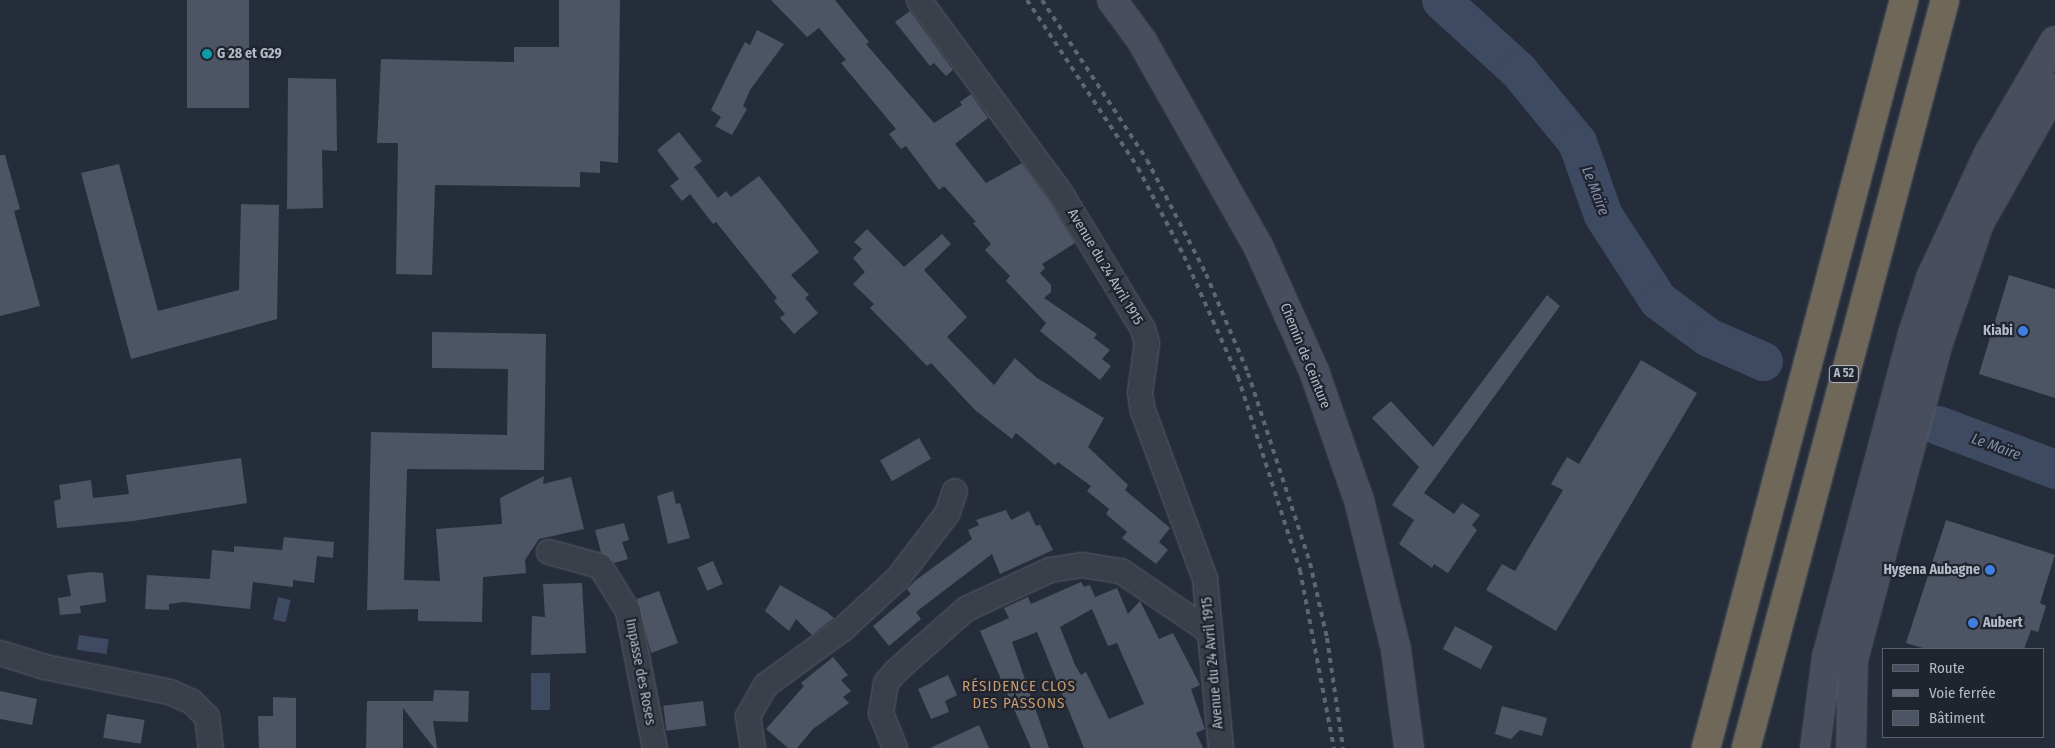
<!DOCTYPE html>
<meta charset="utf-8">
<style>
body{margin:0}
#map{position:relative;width:2055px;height:748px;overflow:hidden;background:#262d3a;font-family:"Fira Sans Condensed",sans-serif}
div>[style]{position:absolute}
.water>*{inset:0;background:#3d4a61;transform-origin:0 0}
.river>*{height:39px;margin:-19.5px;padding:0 19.5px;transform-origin:19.5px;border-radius:19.5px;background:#3d4a61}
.building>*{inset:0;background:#4d5463;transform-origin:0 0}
.roads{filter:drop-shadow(0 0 1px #585d68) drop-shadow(0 0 1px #585d68)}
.minor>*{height:24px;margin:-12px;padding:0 12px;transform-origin:12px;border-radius:12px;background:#3a3f4a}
.secondary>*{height:28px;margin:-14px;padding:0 14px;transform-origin:14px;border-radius:14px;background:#484e5d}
.motorway>*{height:28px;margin:-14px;padding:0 14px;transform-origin:14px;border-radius:14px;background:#6f6858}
.rail>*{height:4px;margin-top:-2px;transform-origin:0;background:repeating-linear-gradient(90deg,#5e6573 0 5px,transparent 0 10px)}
.dots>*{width:14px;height:14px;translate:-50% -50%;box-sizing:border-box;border:2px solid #1f242f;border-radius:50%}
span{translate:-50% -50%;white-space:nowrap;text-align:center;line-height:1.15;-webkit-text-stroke:4.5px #1f242f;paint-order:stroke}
.shield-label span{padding:1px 4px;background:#1f242f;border:1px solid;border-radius:4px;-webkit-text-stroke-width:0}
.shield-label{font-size:12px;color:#b5bac6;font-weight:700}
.poi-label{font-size:14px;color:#b5bac6;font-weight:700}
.left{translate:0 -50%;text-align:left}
.right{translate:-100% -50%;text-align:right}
.street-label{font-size:14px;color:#b5bac6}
.water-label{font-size:15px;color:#808faa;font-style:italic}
.neighbourhood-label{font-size:15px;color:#c89b6e;letter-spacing:1px}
.legend{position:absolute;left:1882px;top:648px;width:162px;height:90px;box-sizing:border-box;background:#1f242f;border:1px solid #5b606b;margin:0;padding:6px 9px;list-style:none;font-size:15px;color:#b5bac6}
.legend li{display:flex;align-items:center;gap:10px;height:25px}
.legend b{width:25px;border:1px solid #5b606b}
</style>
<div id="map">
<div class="water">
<div style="left:278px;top:597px;width:13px;height:23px;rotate:13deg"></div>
<div style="left:79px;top:635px;width:30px;height:15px;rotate:8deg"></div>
<div style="left:531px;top:673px;width:19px;height:37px"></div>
</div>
<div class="river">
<div style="left:1441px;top:0;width:104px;rotate:42.3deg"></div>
<div style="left:1518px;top:70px;width:93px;rotate:50.7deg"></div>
<div style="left:1577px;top:142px;width:77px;rotate:70.4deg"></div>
<div style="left:1603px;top:215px;width:101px;rotate:57.1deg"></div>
<div style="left:1658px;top:300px;width:62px;rotate:36.5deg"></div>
<div style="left:1708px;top:337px;width:60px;rotate:23.6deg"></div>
<div style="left:1938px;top:425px;width:125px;rotate:20.6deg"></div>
</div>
<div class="building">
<div style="left:187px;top:0;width:62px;height:108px"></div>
<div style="clip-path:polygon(559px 0,620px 0,618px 163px,600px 161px,600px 173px,580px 172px,580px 187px,435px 185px,432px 275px,396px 274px,398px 143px,377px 143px,381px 59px,514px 62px,514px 47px,559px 47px)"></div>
<div style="clip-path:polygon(771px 0,835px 0,869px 42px,866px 44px,934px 123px,962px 105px,960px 102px,971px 94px,988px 118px,955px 144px,986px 183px,1022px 163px,1049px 200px,1075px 243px,1042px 264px,1045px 268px,1040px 273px,1051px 285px,1051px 292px,1044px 298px,1097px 334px,1094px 338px,1110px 350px,1102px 359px,1111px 366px,1100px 380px,1040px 331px,1046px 323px,1006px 281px,1010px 276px,985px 250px,991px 244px,973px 223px,976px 222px,944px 186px,939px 190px,906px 146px,901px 149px,889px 134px,896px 129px,841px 63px,846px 60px,819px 28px,807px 37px)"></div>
<div style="clip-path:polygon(910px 11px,953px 70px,946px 76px,934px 63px,930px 66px,895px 22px)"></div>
<div style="clip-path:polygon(757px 30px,784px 44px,750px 90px,743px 106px,747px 109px,732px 135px,715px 126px,721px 117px,711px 110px,736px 59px,745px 42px,750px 45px)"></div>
<div style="clip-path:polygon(288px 78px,336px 79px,337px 151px,322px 150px,323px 208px,287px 209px)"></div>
<div style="clip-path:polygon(679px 132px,702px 161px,694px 167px,718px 198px,726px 191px,731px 197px,759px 176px,819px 252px,791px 275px,809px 295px,805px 298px,818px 313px,794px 334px,780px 318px,785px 314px,774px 301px,777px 298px,716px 222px,713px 224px,690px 194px,682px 201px,670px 186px,679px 179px,657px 150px)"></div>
<div style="clip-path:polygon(0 155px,5px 155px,20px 209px,14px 211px,40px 306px,0 316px)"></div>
<div style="clip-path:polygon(119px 164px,158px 311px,239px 290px,241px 204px,279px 205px,277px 319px,131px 359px,81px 173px)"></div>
<div style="clip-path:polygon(867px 229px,904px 267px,942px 234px,951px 244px,924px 270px,967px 317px,947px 337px,994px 385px,1015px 358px,1037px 378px,1104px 418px,1088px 447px,1128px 485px,1125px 490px,1170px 528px,1159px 542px,1168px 550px,1156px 564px,1122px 538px,1127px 532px,1106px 514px,1109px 509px,1087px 491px,1091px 486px,1058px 462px,1055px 465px,1016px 433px,1012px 439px,975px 410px,931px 363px,927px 366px,870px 308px,874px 304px,853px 284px,865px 272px,853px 258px,862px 249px,854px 242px)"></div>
<div style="clip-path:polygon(2009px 275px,2055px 289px,2055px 398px,1979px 374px)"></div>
<div style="clip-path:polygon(1547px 295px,1560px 306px,1424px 493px,1454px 514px,1462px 503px,1480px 515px,1472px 525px,1477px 530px,1448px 573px,1434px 564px,1432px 568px,1399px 544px,1414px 520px,1392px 505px,1419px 467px,1372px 418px,1391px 401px,1433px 447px)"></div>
<div style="clip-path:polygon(432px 332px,546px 334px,544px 470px,407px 469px,404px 580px,440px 581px,436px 529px,502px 524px,500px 498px,544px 476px,543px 484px,571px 477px,584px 529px,539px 539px,525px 560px,526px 573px,483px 577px,482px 622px,418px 621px,418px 609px,367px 610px,371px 432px,507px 435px,508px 369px,432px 368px)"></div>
<div style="clip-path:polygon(1641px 360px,1697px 393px,1556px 631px,1486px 590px,1502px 564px,1515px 571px,1563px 490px,1551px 484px,1567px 457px,1579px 464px)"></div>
<div style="left:919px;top:438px;width:24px;height:45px;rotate:60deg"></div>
<div style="clip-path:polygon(241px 458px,247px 503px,133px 521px,57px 528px,54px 501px,61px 499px,59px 485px,91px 480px,93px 498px,129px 494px,126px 475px)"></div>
<div style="clip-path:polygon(673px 491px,676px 504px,680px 503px,690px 538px,668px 544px,657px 496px)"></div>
<div style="clip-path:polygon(1006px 510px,1011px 520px,1029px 511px,1036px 526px,1040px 525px,1053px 550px,1000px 574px,992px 554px,916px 612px,921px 619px,889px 646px,873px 626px,911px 594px,907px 589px,916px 580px,972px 539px,968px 530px,979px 525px,976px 520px)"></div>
<div style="clip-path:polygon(1946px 520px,2055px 555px,2040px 603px,2046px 606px,2038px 632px,2031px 630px,2024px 649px,1926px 649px,1906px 643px)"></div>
<div style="clip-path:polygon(624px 523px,629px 540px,622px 542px,628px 559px,614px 563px,601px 552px,595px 530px)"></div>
<div style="clip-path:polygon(284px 537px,334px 542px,333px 558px,317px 556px,314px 583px,293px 580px,293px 587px,253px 582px,250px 609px,183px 602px,169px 604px,169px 610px,145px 609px,147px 575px,210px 579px,212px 550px,234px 552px,234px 546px,282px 550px)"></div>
<div style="left:713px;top:561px;width:25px;height:17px;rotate:67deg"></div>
<div style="clip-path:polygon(91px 572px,103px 573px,106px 602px,80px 606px,81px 613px,60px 615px,58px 598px,71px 596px,67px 575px)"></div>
<div style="clip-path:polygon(evenodd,1081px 582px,1084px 587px,1090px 585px,1095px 597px,1117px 588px,1128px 614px,1140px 601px,1159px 639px,1173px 633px,1200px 685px,1191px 689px,1205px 729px,1196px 733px,1203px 748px,1084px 748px,1037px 632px,1012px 642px,1049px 748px,1031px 748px,980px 631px,1009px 618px,1004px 608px,1028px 597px,1031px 604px,1081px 582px,1092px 609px,1108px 646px,1117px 643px,1144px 704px,1109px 719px,1086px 672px,1081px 675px,1075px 665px,1060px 627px,1092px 609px)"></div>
<div style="clip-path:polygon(582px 583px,586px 653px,531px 655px,532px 616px,545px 617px,543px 584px)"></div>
<div style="clip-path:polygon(780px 585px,827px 612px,834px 618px,812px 635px,796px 619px,789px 631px,765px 611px)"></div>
<div style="clip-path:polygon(659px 591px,678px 643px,651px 653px,637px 599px)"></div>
<div style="left:1455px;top:626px;width:43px;height:26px;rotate:28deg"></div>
<div style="clip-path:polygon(833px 657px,848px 675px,841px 680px,851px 691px,843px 697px,849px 703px,813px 729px,797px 748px,788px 748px,766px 729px,804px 686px,801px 683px)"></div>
<div style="clip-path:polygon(948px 675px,957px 695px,945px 701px,949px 712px,931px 719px,918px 689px)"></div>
<div style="clip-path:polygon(434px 690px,469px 691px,468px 722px,433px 721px,437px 748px,434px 748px,403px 708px,403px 748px,366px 748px,367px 701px,433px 701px)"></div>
<div style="clip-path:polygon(0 691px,37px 699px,32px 725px,0 719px)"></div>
<div style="clip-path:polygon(273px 697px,296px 698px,296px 748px,259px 748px,258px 716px,273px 716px)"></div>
<div style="left:703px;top:701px;width:25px;height:40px;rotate:83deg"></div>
<div style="clip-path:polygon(1502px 706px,1547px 718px,1542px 736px,1520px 730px,1511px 739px,1495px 734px)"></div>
<div style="left:107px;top:714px;width:38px;height:24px;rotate:9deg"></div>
<div style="clip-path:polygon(979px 725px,989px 748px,930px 748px)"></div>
</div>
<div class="roads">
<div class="minor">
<div style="left:919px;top:0;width:238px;rotate:53.7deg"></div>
<div style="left:1060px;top:192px;width:160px;rotate:58.8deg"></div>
<div style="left:1143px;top:329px;width:15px;rotate:74deg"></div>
<div style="left:1147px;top:343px;width:50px;rotate:98deg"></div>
<div style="left:1140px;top:393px;width:18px;rotate:81deg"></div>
<div style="left:1143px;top:411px;width:179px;rotate:69.7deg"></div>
<div style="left:1205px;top:579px;width:170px;rotate:84.6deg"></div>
<div style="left:549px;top:552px;width:53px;rotate:15.4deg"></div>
<div style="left:600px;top:566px;width:53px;rotate:58.1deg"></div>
<div style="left:628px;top:611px;width:140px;rotate:78.9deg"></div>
<div style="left:0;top:653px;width:47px;rotate:17.3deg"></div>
<div style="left:45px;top:667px;width:127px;rotate:11.3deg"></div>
<div style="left:170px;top:692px;width:24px;rotate:24deg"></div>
<div style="left:192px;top:702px;width:21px;rotate:45deg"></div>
<div style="left:207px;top:717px;width:31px;rotate:83deg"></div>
<div style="left:753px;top:748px;width:32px;rotate:-99deg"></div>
<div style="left:748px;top:716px;width:36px;rotate:-60deg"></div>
<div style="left:766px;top:685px;width:95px;rotate:-36deg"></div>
<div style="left:843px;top:629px;width:75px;rotate:-42.8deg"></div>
<div style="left:898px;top:578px;width:81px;rotate:-52.6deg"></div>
<div style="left:947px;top:514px;width:24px;rotate:-71deg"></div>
<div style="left:895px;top:748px;width:37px;rotate:-112deg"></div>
<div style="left:881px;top:714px;width:31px;rotate:-81deg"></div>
<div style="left:886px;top:683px;width:14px;rotate:-51deg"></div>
<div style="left:895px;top:672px;width:95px;rotate:-41.6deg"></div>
<div style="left:966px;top:609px;width:93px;rotate:-24.9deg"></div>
<div style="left:1050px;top:570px;width:32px;rotate:-9deg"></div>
<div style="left:1082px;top:565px;width:39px;rotate:9deg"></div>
<div style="left:1121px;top:571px;width:107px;rotate:34.3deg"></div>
</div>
<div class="secondary">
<div style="left:1112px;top:0;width:51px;rotate:53.8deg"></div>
<div style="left:1142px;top:41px;width:238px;rotate:60.5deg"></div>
<div style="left:1259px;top:248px;width:135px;rotate:65.9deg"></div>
<div style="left:1314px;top:371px;width:137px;rotate:70.8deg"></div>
<div style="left:1359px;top:500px;width:154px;rotate:76.1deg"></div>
<div style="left:1396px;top:650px;width:99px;rotate:82.4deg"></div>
<div style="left:1815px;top:748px;width:92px;rotate:-82.5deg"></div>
<div style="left:1827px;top:657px;width:334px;rotate:-75.1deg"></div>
<div style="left:1913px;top:334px;width:59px;rotate:-72.2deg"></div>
<div style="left:1931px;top:278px;width:136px;rotate:-65.1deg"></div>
<div style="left:1988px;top:155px;width:132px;rotate:-59.6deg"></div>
<div style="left:1851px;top:748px;width:88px;rotate:-88.7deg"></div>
<div style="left:1853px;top:660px;width:325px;rotate:-75deg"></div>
<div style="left:1937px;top:346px;width:130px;rotate:-71.1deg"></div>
<div style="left:1979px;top:223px;width:154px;rotate:-60.4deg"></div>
</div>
<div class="motorway">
<div style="left:1706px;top:748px;width:774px;rotate:-75.17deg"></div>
<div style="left:1746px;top:748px;width:774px;rotate:-75.1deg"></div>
</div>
</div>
<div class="rail">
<div style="left:1027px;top:0;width:201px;rotate:56.5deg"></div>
<div style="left:1138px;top:168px;width:99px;rotate:62.4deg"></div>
<div style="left:1184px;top:256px;width:133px;rotate:65.9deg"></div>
<div style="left:1238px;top:377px;width:203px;rotate:72.2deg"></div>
<div style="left:1300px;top:570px;width:181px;rotate:79.2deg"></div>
<div style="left:1042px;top:0;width:191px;rotate:56.7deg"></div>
<div style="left:1147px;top:160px;width:128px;rotate:62.6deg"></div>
<div style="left:1206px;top:274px;width:108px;rotate:67deg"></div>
<div style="left:1248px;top:373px;width:200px;rotate:71.9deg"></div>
<div style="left:1310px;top:563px;width:77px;rotate:77.2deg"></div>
<div style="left:1327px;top:638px;width:111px;rotate:81.7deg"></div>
</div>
<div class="dots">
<div style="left:207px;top:54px;background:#0f9aa8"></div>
<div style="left:2023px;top:331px;background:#3f7fe0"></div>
<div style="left:1990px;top:570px;background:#3f7fe0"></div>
<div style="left:1973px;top:623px;background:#3f7fe0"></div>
</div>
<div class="shield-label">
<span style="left:1844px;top:374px">A 52</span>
</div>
<div class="poi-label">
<span class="left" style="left:217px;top:54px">G 28 et G29</span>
<span class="right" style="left:2013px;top:331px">Kiabi</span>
<span class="right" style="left:1980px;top:570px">Hygena Aubagne</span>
<span class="left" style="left:1983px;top:623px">Aubert</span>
</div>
<div class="street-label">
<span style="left:1105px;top:267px;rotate:59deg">Avenue du 24 Avril 1915</span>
<span style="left:1305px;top:356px;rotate:68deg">Chemin de Ceinture</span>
<span style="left:1213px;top:663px;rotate:-95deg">Avenue du 24 Avril 1915</span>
<span style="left:640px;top:672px;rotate:79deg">Impasse des Roses</span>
</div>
<div class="water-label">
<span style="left:1595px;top:191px;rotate:69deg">Le Maïre</span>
<span style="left:1996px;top:447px;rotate:20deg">Le Maïre</span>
</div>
<div class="neighbourhood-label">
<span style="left:1019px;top:695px">RÉSIDENCE CLOS<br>DES PASSONS</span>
</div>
<ul class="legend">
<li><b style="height:6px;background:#484e5d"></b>Route</li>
<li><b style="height:6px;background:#5e6573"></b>Voie ferrée</li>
<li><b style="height:14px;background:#4d5463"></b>Bâtiment</li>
</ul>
</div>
